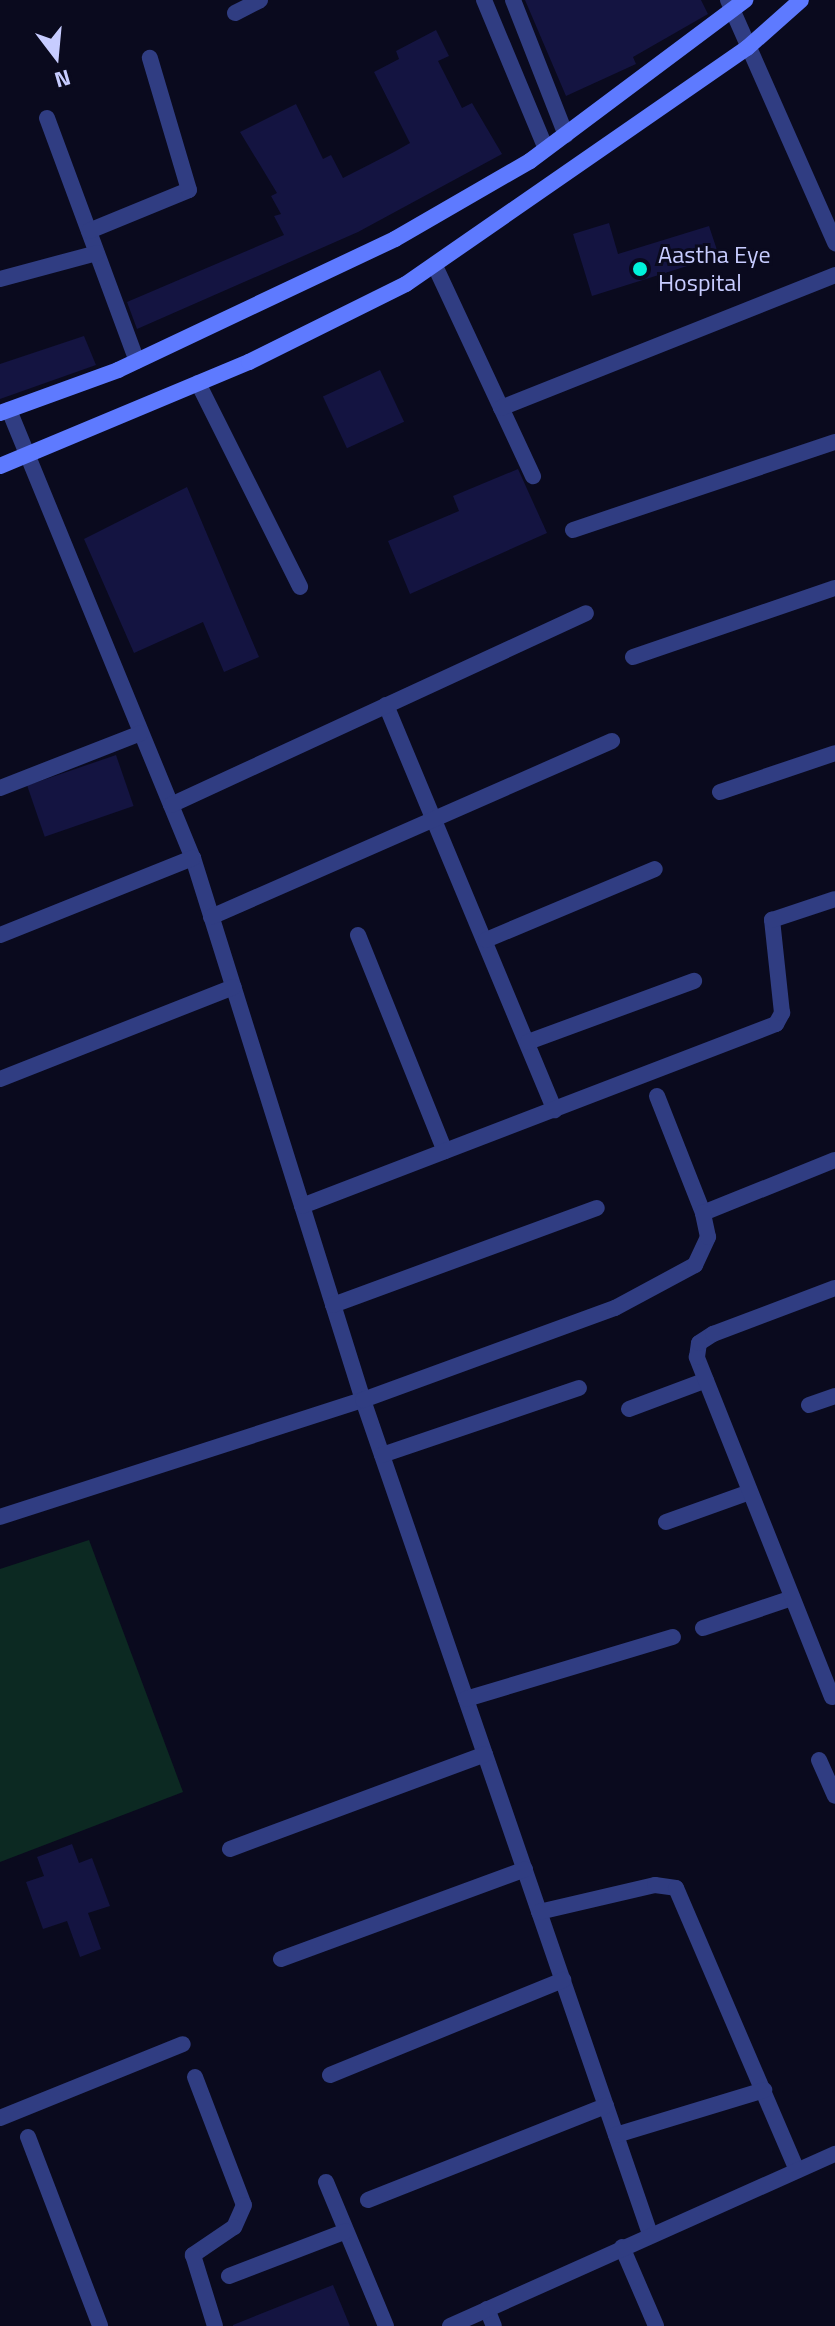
<!DOCTYPE html>
<style>
body{margin:0}
#map{position:relative;width:835px;height:2326px;overflow:hidden;background:#0a0a1e;font-family:"Titillium Web",sans-serif}
div>[style]{position:absolute}
.green>*{inset:0;background:#0c2922}
.building>*{inset:0;background:#141441;transform-origin:0 0}
.street>*{height:16px;margin:-8px;padding:0 8px;transform-origin:8px;border-radius:8px;background:#303d82}
.secondary>*{height:16px;margin:-8px;padding:0 8px;transform-origin:8px;border-radius:8px;background:#5e7aff}
.dots>*{width:22px;height:22px;translate:-50% -50%;box-sizing:border-box;border:4px solid #0a0a1e;border-radius:50%}
span{translate:-50% -50%;white-space:nowrap;text-align:center;line-height:1.15;-webkit-text-stroke:6px #0a0a1e;paint-order:stroke}
.poi-label{font-size:24px;color:#c7ccff}
.left{translate:0 -50%;text-align:left}
.north{position:absolute;left:16px;top:16px;width:80px;height:80px;-webkit-text-stroke:6px #0a0a1e;paint-order:stroke;rotate:164deg;font-size:22px;font-weight:700;line-height:32px;text-align:center;color:#c7ccff}
.north::after{content:'';display:block;margin:auto;width:28px;height:36px;background:#c7ccff;clip-path:polygon(50% 0,100% 100%,50% 72%,0 100%)}
</style>
<div id="map">
<div class="green">
<div style="clip-path:polygon(89px 1540px,183px 1792px,0 1862px,0 1569px)"></div>
</div>
<div class="building">
<div style="clip-path:polygon(525px 0,701px 0,708px 14px,633px 57px,636px 64px,566px 96px)"></div>
<div style="clip-path:polygon(436px 30px,449px 56px,438px 61px,462px 108px,472px 103px,502px 154px,358px 232px,137px 329px,127px 302px,284px 235px,274px 216px,281px 214px,271px 196px,277px 193px,240px 132px,296px 104px,323px 159px,331px 155px,343px 178px,394px 152px,410px 143px,374px 72px,399px 59px,396px 51px)"></div>
<div style="clip-path:polygon(609px 223px,618px 254px,709px 226px,719px 256px,592px 296px,573px 234px)"></div>
<div style="clip-path:polygon(84px 336px,96px 365px,0 399px,0 364px)"></div>
<div style="left:380px;top:370px;width:57px;height:63px;rotate:65deg"></div>
<div style="clip-path:polygon(518px 469px,547px 533px,410px 594px,388px 541px,459px 511px,453px 496px)"></div>
<div style="clip-path:polygon(187px 487px,259px 657px,224px 672px,203px 622px,134px 653px,84px 539px)"></div>
<div style="left:116px;top:755px;width:54px;height:94px;rotate:71deg"></div>
<div style="clip-path:polygon(72px 1844px,79px 1863px,92px 1858px,110px 1906px,88px 1913px,101px 1949px,80px 1957px,67px 1921px,43px 1929px,26px 1882px,44px 1876px,37px 1857px)"></div>
<div style="clip-path:polygon(333px 2285px,350px 2326px,233px 2326px,233px 2325px)"></div>
</div>
<div class="street">
<div style="left:484px;top:0;width:161px;rotate:67.4deg"></div>
<div style="left:513px;top:0;width:145px;rotate:68.6deg"></div>
<div style="left:728px;top:0;width:266px;rotate:66.2deg"></div>
<div style="left:235px;top:13px;width:28px;rotate:-27deg"></div>
<div style="left:47px;top:118px;width:259px;rotate:69.7deg"></div>
<div style="left:89px;top:231px;width:108px;rotate:-22.3deg"></div>
<div style="left:189px;top:190px;width:138px;rotate:-106.5deg"></div>
<div style="left:435px;top:266px;width:232px;rotate:65deg"></div>
<div style="left:0;top:279px;width:100px;rotate:-15deg"></div>
<div style="left:198px;top:383px;width:228px;rotate:63.4deg"></div>
<div style="left:501px;top:408px;width:360px;rotate:-21.7deg"></div>
<div style="left:9px;top:410px;width:484px;rotate:67.7deg"></div>
<div style="left:193px;top:858px;width:568px;rotate:72.59deg"></div>
<div style="left:363px;top:1400px;width:882px;rotate:71.01deg"></div>
<div style="left:573px;top:530px;width:276px;rotate:-18.6deg"></div>
<div style="left:633px;top:657px;width:213px;rotate:-18.9deg"></div>
<div style="left:386px;top:705px;width:439px;rotate:67.4deg"></div>
<div style="left:0;top:788px;width:151px;rotate:-21.3deg"></div>
<div style="left:720px;top:792px;width:121px;rotate:-18.7deg"></div>
<div style="left:171px;top:805px;width:457px;rotate:-24.8deg"></div>
<div style="left:211px;top:917px;width:438px;rotate:-23.7deg"></div>
<div style="left:0;top:935px;width:208px;rotate:-21.8deg"></div>
<div style="left:358px;top:935px;width:233px;rotate:68.1deg"></div>
<div style="left:486px;top:940px;width:183px;rotate:-22.8deg"></div>
<div style="left:528px;top:1042px;width:177px;rotate:-20.2deg"></div>
<div style="left:0;top:1079px;width:251px;rotate:-21.5deg"></div>
<div style="left:657px;top:1096px;width:126px;rotate:68.5deg"></div>
<div style="left:703px;top:1213px;width:142px;rotate:-21.9deg"></div>
<div style="left:302px;top:1206px;width:508px;rotate:-21.01deg"></div>
<div style="left:776px;top:1024px;width:13px;rotate:-61deg"></div>
<div style="left:782px;top:1013px;width:94px;rotate:-96.1deg"></div>
<div style="left:772px;top:920px;width:66px;rotate:-18.4deg"></div>
<div style="left:333px;top:1305px;width:281px;rotate:-20.2deg"></div>
<div style="left:809px;top:1405px;width:28px;rotate:-19deg"></div>
<div style="left:629px;top:1409px;width:82px;rotate:-20.6deg"></div>
<div style="left:382px;top:1455px;width:208px;rotate:-18.8deg"></div>
<div style="left:0;top:1517px;width:381px;rotate:-17.9deg"></div>
<div style="left:363px;top:1400px;width:268px;rotate:-20.1deg"></div>
<div style="left:615px;top:1308px;width:91px;rotate:-28.3deg"></div>
<div style="left:695px;top:1265px;width:31px;rotate:-65deg"></div>
<div style="left:708px;top:1237px;width:25px;rotate:-102deg"></div>
<div style="left:666px;top:1522px;width:89px;rotate:-19.7deg"></div>
<div style="left:703px;top:1628px;width:94px;rotate:-18.6deg"></div>
<div style="left:832px;top:1697px;width:366px;rotate:-111.7deg"></div>
<div style="left:697px;top:1357px;width:14px;rotate:-82deg"></div>
<div style="left:699px;top:1343px;width:17px;rotate:-33deg"></div>
<div style="left:713px;top:1334px;width:130px;rotate:-20.7deg"></div>
<div style="left:466px;top:1699px;width:216px;rotate:-16.7deg"></div>
<div style="left:819px;top:1760px;width:39px;rotate:66deg"></div>
<div style="left:230px;top:1849px;width:272px;rotate:-20.4deg"></div>
<div style="left:539px;top:1912px;width:119px;rotate:-13.1deg"></div>
<div style="left:655px;top:1885px;width:21px;rotate:8deg"></div>
<div style="left:676px;top:1888px;width:307px;rotate:66.8deg"></div>
<div style="left:281px;top:1959px;width:260px;rotate:-20.2deg"></div>
<div style="left:330px;top:2075px;width:252px;rotate:-22.2deg"></div>
<div style="left:195px;top:2077px;width:137px;rotate:69.1deg"></div>
<div style="left:244px;top:2205px;width:24px;rotate:114deg"></div>
<div style="left:234px;top:2227px;width:50px;rotate:145.7deg"></div>
<div style="left:193px;top:2255px;width:74px;rotate:72.8deg"></div>
<div style="left:0;top:2118px;width:197px;rotate:-22deg"></div>
<div style="left:616px;top:2135px;width:155px;rotate:-16.9deg"></div>
<div style="left:28px;top:2137px;width:202px;rotate:69.1deg"></div>
<div style="left:326px;top:2182px;width:156px;rotate:67.4deg"></div>
<div style="left:368px;top:2200px;width:256px;rotate:-21.6deg"></div>
<div style="left:622px;top:2247px;width:86px;rotate:66.7deg"></div>
<div style="left:229px;top:2276px;width:125px;rotate:-21deg"></div>
<div style="left:487px;top:2309px;width:18px;rotate:68deg"></div>
<div style="left:450px;top:2326px;width:422px;rotate:-24.1deg"></div>
</div>
<div class="secondary">
<div style="left:0;top:413px;width:126px;rotate:-20deg"></div>
<div style="left:118px;top:370px;width:306px;rotate:-25.3deg"></div>
<div style="left:395px;top:239px;width:156px;rotate:-30deg"></div>
<div style="left:530px;top:161px;width:269px;rotate:-36.8deg"></div>
<div style="left:0;top:466px;width:270px;rotate:-22.7deg"></div>
<div style="left:249px;top:362px;width:175px;rotate:-26.4deg"></div>
<div style="left:406px;top:284px;width:415px;rotate:-34.7deg"></div>
<div style="left:747px;top:48px;width:72px;rotate:-41.6deg"></div>
</div>
<div class="dots">
<div style="left:640px;top:269px;background:#00f2db"></div>
</div>
<div class="poi-label">
<span class="left" style="left:658px;top:269px">Aastha Eye<br>Hospital</span>
</div>
<div class="north">N</div>
</div>
